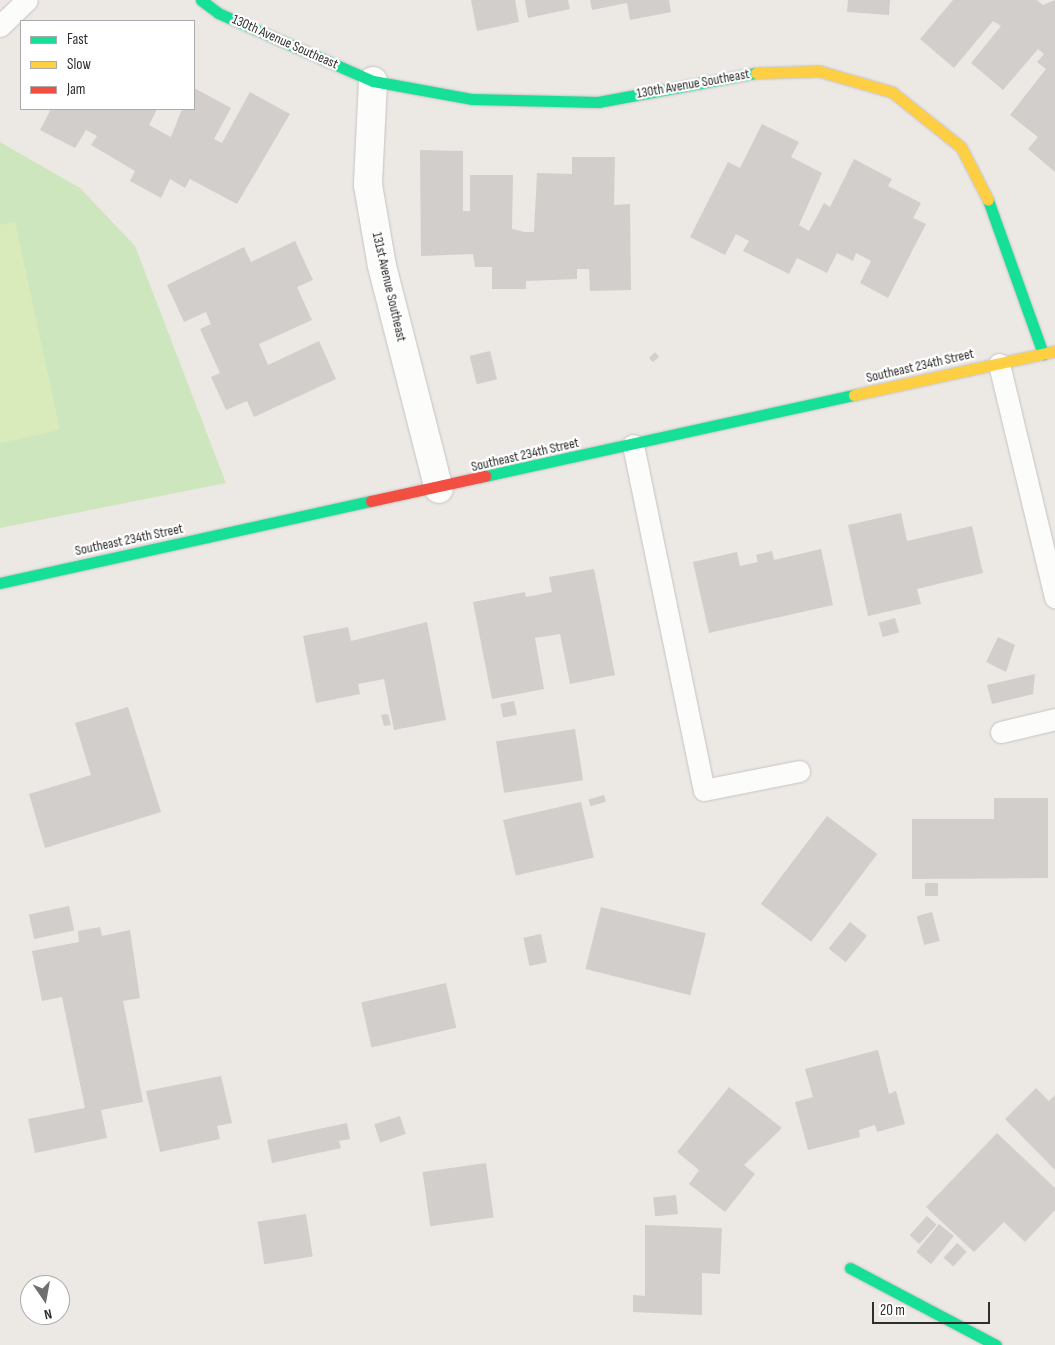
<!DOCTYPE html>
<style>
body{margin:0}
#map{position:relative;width:1055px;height:1345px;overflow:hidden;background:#ece8e4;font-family:"Sofia Sans Condensed",sans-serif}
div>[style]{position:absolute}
.green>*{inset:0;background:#cee6be}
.pitch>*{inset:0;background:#d9eabb}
.building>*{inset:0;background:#d1cecb;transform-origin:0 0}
.roads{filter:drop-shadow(0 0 1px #c5c4c5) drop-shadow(0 0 1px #c5c4c5)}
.lane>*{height:21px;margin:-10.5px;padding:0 10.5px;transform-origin:10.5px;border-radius:10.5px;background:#fcfcfb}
.street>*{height:28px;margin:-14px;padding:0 14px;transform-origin:14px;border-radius:14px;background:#fcfcfb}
.fast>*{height:11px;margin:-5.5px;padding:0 5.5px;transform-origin:5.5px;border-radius:5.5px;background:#16e098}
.slow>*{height:11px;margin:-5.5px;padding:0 5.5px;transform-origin:5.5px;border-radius:5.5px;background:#ffcf43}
.jam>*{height:11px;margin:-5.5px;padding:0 5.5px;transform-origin:5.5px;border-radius:5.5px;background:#f24e42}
span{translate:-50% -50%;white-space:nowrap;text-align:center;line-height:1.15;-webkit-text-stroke:4.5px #fff;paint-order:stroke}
.street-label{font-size:14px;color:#2e2e2e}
.legend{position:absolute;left:20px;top:20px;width:175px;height:90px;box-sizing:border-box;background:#fff;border:1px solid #ababab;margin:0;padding:6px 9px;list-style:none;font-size:15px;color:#2e2e2e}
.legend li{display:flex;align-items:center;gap:10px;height:25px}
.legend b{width:25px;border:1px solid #ababab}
.north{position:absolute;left:20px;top:1275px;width:50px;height:50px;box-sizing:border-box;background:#fff;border:1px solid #ababab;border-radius:50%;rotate:168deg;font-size:14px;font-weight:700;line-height:20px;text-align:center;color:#2e2e2e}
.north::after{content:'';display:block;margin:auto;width:18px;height:22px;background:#706f6e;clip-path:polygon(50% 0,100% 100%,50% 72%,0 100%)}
.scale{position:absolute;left:872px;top:1302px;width:118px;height:22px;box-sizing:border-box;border:2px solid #2e2e2e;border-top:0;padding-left:6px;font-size:15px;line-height:18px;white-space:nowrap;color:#2e2e2e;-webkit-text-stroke:4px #fff;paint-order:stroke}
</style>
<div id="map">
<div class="green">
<div style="clip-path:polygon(0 142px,80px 188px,135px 246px,226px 483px,0 528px)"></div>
</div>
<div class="pitch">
<div style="clip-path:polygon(15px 222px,60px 430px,0 443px,0 225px)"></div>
</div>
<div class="building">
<div style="clip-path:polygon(471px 0,515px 0,519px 22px,477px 31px)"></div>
<div style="clip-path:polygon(525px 0,568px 0,570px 9px,528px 18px)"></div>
<div style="clip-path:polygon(590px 0,669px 0,671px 12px,630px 20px,627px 3px,592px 10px)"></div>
<div style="clip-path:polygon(848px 0,890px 0,889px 15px,847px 12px)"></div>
<div style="clip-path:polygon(953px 0,1037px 0,1043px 5px,1055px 0,1055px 172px,1028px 149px,1038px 137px,1010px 115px,1046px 69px,1037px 62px,1044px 54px,1038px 49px,1003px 90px,971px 63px,1001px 26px,993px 21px,954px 68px,920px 39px)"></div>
<div style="clip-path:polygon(194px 88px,231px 108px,214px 139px,222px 143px,250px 92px,290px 114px,237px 204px,190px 179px,185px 188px,170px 179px,161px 198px,130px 181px,135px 171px,91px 145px,97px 136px,86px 130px,75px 148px,40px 130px,51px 109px,157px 109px,149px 125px,171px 137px,182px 109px,194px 109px)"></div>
<div style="clip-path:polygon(762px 124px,799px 142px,791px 157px,822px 173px,799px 225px,809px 231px,824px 203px,830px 207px,854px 159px,892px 179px,888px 186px,921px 203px,913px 218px,926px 224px,888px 298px,860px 283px,871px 261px,856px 253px,853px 261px,837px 253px,827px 273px,797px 258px,789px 274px,743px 251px,749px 241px,736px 234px,725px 255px,690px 237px,728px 162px,740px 168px)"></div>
<div style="clip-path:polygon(420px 150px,463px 151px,463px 211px,470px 211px,470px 175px,513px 175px,512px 229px,525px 232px,534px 232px,537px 173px,572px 174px,572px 157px,615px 157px,614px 205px,630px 204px,631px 290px,590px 291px,589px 269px,577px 269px,577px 279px,526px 281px,526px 289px,492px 289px,492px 267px,475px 267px,473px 254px,421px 256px)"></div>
<div style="clip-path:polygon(295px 241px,313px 280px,297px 287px,312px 320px,259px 344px,268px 365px,319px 341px,336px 379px,254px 417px,247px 401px,226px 410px,211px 377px,220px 373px,200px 329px,211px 324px,206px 312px,184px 322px,167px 285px,244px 247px,251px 262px)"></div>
<div style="left:490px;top:351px;width:29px;height:21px;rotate:76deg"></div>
<div style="clip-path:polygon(655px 352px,659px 357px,653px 362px,649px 358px)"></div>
<div style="clip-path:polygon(901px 513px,907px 541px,972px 526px,983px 573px,917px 589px,921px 604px,868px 616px,848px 525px)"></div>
<div style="clip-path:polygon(821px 549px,833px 605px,709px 633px,693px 562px,737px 552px,740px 566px,758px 562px,756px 555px,772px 551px,774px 560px)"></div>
<div style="clip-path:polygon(594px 569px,615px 675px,570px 684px,560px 634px,535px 638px,544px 689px,492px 699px,473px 602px,525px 592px,526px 597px,552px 592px,549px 577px)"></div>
<div style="left:895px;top:618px;width:15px;height:17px;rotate:74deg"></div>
<div style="clip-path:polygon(427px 622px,446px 720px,394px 730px,384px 679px,358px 684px,360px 694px,316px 703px,303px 636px,348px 627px,351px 641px)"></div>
<div style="clip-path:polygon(998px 637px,1015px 645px,1006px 672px,986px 662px)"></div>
<div style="clip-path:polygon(1035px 674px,1033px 694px,992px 704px,987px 685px)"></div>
<div style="left:514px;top:701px;width:14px;height:14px;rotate:78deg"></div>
<div style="clip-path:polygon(128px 707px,161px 812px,45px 848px,29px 794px,91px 775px,75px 723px)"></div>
<div style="clip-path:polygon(388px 714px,391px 725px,384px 726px,381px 715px)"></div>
<div style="left:575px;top:729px;width:52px;height:80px;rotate:81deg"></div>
<div style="left:604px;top:795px;width:7px;height:16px;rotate:74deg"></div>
<div style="clip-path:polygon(994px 798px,1048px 798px,1048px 878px,912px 879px,912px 819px,994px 819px)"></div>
<div style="left:581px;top:802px;width:57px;height:80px;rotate:77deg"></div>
<div style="left:827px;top:816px;width:63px;height:110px;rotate:37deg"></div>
<div style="left:938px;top:883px;width:13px;height:13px;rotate:90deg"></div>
<div style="left:69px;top:906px;width:25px;height:41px;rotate:78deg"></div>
<div style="left:601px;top:907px;width:108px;height:64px;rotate:14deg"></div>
<div style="left:932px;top:912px;width:30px;height:16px;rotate:75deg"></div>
<div style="left:850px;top:922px;width:22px;height:34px;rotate:39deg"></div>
<div style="clip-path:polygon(100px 927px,102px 936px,130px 930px,140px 998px,123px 1001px,143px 1102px,101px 1110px,107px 1138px,35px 1153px,28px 1119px,85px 1108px,62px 997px,42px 1001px,32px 951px,79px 942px,78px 931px)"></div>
<div style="left:541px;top:934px;width:29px;height:18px;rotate:78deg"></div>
<div style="left:446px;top:983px;width:46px;height:87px;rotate:77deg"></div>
<div style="clip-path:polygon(878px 1050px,889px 1094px,896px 1091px,905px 1124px,877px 1132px,875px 1125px,859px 1130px,860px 1137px,808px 1150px,795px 1102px,813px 1097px,805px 1069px)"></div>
<div style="clip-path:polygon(221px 1076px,232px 1123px,217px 1126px,220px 1139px,160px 1152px,146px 1091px)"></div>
<div style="clip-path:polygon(729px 1087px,782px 1128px,744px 1165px,755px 1174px,725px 1212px,689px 1184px,699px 1170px,677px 1152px)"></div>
<div style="clip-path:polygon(1036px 1088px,1049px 1101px,1055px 1095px,1055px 1170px,1005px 1119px)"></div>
<div style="left:400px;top:1116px;width:19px;height:27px;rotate:72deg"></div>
<div style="clip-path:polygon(347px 1123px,350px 1139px,339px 1141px,341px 1148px,272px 1163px,267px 1140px)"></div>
<div style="clip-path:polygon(997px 1133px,1055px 1188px,1055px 1210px,1025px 1242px,1004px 1222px,974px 1252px,926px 1207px)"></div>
<div style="left:486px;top:1163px;width:55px;height:64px;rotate:82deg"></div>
<div style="left:676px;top:1195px;width:19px;height:23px;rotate:84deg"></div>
<div style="left:306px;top:1214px;width:43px;height:49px;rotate:81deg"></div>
<div style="left:927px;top:1216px;width:13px;height:26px;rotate:42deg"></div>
<div style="left:939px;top:1224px;width:19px;height:36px;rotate:39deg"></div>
<div style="clip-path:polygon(645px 1225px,722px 1228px,720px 1274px,702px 1273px,702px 1315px,633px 1312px,633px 1295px,645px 1296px)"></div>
<div style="left:957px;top:1243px;width:13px;height:20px;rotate:42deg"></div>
</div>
<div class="roads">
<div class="lane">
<div style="left:0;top:26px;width:37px;rotate:-44deg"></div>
<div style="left:999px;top:364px;width:240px;rotate:76.5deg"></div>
<div style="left:633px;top:445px;width:352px;rotate:78.4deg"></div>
<div style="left:704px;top:790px;width:97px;rotate:-11.3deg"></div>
<div style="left:1001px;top:732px;width:56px;rotate:-13.5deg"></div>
</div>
<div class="street">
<div style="left:373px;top:81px;width:104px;rotate:92.8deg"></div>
<div style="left:368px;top:185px;width:82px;rotate:80.2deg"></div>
<div style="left:382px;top:266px;width:230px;rotate:75.7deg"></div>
</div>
<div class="fast">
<div style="left:201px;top:0;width:21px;rotate:37deg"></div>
<div style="left:218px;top:13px;width:169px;rotate:23.7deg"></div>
<div style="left:373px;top:81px;width:101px;rotate:10.3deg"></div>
<div style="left:472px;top:99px;width:126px;rotate:1.4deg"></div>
<div style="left:598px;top:102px;width:161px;rotate:-10.4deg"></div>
<div style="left:988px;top:200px;width:164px;rotate:70.3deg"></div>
<div style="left:485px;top:476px;width:378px;rotate:-12.4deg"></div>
<div style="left:0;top:583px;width:380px;rotate:-12.5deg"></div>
<div style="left:850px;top:1268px;width:165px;rotate:27.8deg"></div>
</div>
<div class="slow">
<div style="left:756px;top:73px;width:63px;rotate:-1.8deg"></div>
<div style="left:819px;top:71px;width:76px;rotate:16deg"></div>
<div style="left:892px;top:92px;width:88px;rotate:38.6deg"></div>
<div style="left:961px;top:147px;width:59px;rotate:63deg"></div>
<div style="left:854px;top:395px;width:206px;rotate:-12.3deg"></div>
</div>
<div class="jam">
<div style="left:371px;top:501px;width:117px;rotate:-12.4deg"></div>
</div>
</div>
<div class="street-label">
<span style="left:285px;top:42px;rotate:24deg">130th Avenue Southeast</span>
<span style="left:693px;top:84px;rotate:-10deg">130th Avenue Southeast</span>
<span style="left:389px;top:287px;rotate:77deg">131st Avenue Southeast</span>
<span style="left:920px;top:366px;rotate:-13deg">Southeast 234th Street</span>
<span style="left:525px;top:455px;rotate:-13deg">Southeast 234th Street</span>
<span style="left:129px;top:540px;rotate:-12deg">Southeast 234th Street</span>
</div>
<ul class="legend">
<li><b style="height:6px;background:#16e098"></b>Fast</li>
<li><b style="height:6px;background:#ffcf43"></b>Slow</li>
<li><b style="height:6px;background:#f24e42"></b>Jam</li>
</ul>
<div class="north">N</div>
<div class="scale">20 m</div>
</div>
